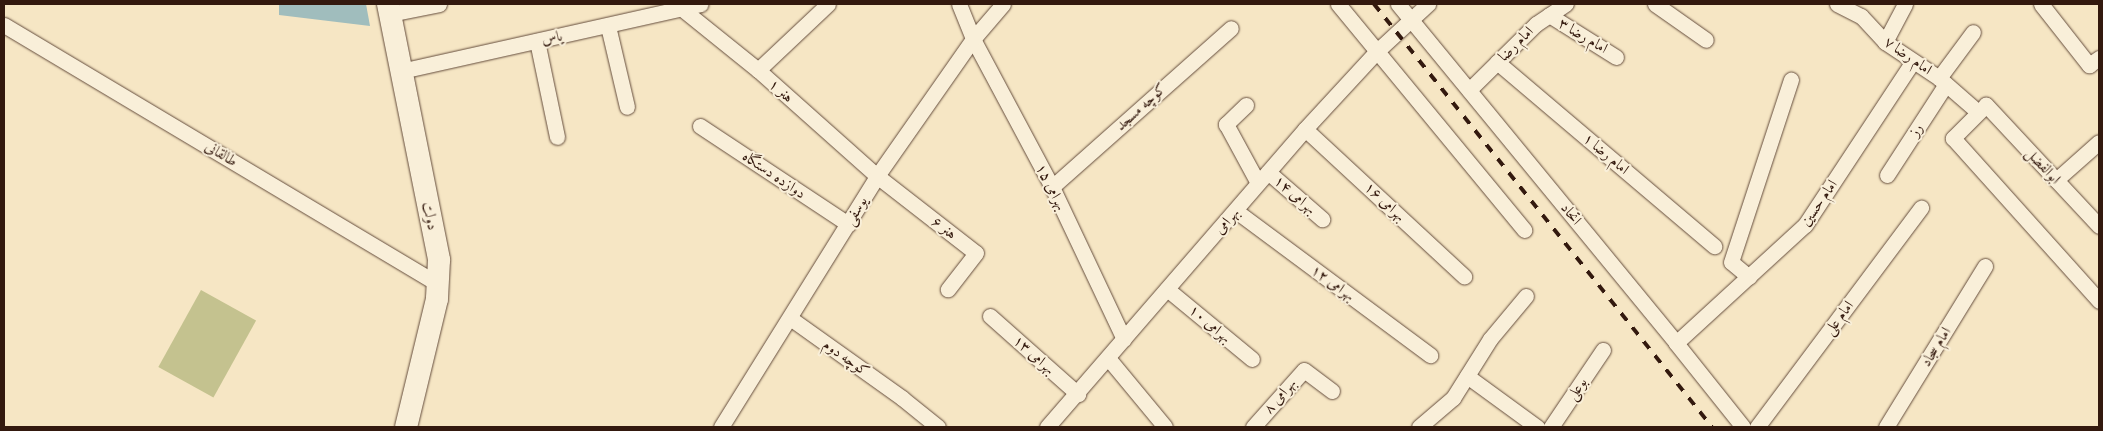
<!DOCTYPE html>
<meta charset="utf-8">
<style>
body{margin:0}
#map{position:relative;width:2103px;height:431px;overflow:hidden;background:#f6e6c4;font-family:"IM FELL Great Primer",Amiri,serif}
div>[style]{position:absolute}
.green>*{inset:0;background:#c4c28f;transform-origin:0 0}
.water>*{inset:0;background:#a0bdbd}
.roads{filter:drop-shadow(0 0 1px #644c3c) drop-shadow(0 0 1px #644c3c)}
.street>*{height:15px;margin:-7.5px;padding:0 7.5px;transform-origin:7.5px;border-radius:7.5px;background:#f9efd9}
.secondary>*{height:22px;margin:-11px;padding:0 11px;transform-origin:11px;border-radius:11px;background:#f9efd9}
.rail>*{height:4px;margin-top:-2px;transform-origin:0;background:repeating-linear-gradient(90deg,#33190e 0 9px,transparent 0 18px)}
span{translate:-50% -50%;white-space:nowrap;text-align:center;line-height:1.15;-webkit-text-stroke:4px #f9efd9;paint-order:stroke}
.street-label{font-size:15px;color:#33190e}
.frame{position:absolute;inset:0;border:5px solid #33190e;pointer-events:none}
</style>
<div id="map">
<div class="green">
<div style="left:201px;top:290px;width:63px;height:88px;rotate:29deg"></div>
</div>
<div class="water">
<div style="clip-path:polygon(279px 4px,366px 4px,370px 26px,279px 15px)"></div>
</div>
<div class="roads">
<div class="street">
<div style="left:676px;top:4px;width:105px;rotate:38.8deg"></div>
<div style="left:758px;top:70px;width:159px;rotate:41.7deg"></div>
<div style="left:877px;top:176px;width:125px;rotate:37.9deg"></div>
<div style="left:976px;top:253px;width:46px;rotate:127.9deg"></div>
<div style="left:959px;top:4px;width:38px;rotate:68deg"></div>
<div style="left:973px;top:39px;width:168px;rotate:61.9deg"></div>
<div style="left:1052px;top:187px;width:168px;rotate:64.7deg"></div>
<div style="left:1338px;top:4px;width:293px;rotate:50.5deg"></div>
<div style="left:1398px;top:4px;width:438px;rotate:50.6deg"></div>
<div style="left:1676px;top:343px;width:107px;rotate:51.4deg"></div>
<div style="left:1655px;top:4px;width:62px;rotate:35.2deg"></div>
<div style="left:1837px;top:4px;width:27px;rotate:27deg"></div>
<div style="left:1861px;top:16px;width:35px;rotate:47deg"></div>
<div style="left:1885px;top:42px;width:65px;rotate:33.7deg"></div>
<div style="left:1939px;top:78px;width:50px;rotate:41deg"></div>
<div style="left:2041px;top:4px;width:78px;rotate:51.8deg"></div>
<div style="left:2089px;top:65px;width:12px;rotate:-35deg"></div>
<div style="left:390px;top:14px;width:50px;rotate:-11.5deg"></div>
<div style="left:1549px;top:15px;width:79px;rotate:32.1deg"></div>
<div style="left:4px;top:25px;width:505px;rotate:30.83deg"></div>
<div style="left:608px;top:26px;width:83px;rotate:76.8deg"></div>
<div style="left:537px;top:41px;width:98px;rotate:78.2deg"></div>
<div style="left:1885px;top:42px;width:43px;rotate:-62.2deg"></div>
<div style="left:1497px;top:62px;width:285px;rotate:40.3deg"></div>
<div style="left:758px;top:70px;width:96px;rotate:-43.3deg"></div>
<div style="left:401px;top:71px;width:307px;rotate:-12.6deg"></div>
<div style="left:1939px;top:78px;width:57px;rotate:-53.5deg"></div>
<div style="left:1469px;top:90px;width:94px;rotate:-44.6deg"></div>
<div style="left:1536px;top:24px;width:36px;rotate:-34deg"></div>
<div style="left:1246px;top:105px;width:28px;rotate:136deg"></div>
<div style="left:1226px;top:124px;width:67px;rotate:61.5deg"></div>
<div style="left:700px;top:126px;width:178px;rotate:33.5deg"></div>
<div style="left:1305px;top:129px;width:217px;rotate:42.8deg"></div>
<div style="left:1268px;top:172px;width:72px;rotate:41deg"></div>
<div style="left:1887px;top:175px;width:108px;rotate:-57deg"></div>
<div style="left:2056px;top:180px;width:57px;rotate:-41.5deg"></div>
<div style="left:1052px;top:187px;width:239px;rotate:-41.6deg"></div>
<div style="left:1236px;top:211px;width:242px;rotate:36.6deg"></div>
<div style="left:2099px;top:226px;width:166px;rotate:-133deg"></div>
<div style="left:1986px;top:105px;width:47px;rotate:135deg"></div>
<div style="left:1953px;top:138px;width:219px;rotate:48.1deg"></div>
<div style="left:1749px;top:277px;width:23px;rotate:-140deg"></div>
<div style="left:1731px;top:262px;width:192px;rotate:-71.8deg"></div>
<div style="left:1167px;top:289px;width:110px;rotate:39.5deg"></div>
<div style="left:990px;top:316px;width:118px;rotate:41.6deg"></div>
<div style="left:790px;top:318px;width:138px;rotate:35.5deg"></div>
<div style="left:902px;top:398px;width:46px;rotate:38.9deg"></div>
<div style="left:1676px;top:343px;width:175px;rotate:-42.5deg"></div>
<div style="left:1805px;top:225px;width:196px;rotate:-56.6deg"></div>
<div style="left:1108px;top:358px;width:89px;rotate:50.4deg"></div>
<div style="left:1467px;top:376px;width:87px;rotate:36.1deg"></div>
<div style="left:721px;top:427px;width:296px;rotate:-58.1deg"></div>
<div style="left:877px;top:176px;width:167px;rotate:-55deg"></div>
<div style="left:973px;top:39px;width:46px;rotate:-49.4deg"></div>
<div style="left:1047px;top:427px;width:394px;rotate:-49.1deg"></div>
<div style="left:1305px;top:129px;width:105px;rotate:-47.3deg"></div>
<div style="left:1376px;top:52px;width:71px;rotate:-42.7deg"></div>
<div style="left:1253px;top:427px;width:76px;rotate:-48.2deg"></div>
<div style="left:1304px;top:370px;width:35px;rotate:37deg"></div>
<div style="left:1419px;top:427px;width:45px;rotate:-40.5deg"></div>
<div style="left:1453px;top:398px;width:70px;rotate:-57.9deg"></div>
<div style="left:1490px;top:339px;width:56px;rotate:-50.1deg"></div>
<div style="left:1551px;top:427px;width:93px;rotate:-56deg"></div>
<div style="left:1757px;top:427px;width:274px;rotate:-53.2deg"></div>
<div style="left:1886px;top:427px;width:189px;rotate:-58.4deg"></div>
</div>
<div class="secondary">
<div style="left:388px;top:4px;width:261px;rotate:78.7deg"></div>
<div style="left:439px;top:260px;width:39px;rotate:93deg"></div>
<div style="left:437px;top:299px;width:132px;rotate:103.6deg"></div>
</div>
</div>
<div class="rail">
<div style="left:1374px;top:4px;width:541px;rotate:51.37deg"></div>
</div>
<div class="street-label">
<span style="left:1583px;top:36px;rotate:31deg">امام رضا ۳</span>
<span style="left:552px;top:38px;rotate:-12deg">یاس</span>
<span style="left:1516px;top:44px;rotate:-45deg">امام رضا</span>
<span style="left:1908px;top:56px;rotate:35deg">امام رضا ۷</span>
<span style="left:781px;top:91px;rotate:42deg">هنر ۱</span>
<span style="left:1141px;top:107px;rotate:-42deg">کوچه مسجد</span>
<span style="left:1916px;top:130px;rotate:-57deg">رز</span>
<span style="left:221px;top:154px;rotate:31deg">طالقانی</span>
<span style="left:1606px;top:154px;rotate:40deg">امام رضا ۱</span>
<span style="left:2043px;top:166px;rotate:47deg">ابوالفضل</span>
<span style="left:774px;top:175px;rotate:34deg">دوازده دستگاه</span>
<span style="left:1051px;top:187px;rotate:63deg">بهرامی ۱۵</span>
<span style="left:1295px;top:195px;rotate:41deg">بهرامی ۱۴</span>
<span style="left:1385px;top:202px;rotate:43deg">بهرامی ۱۶</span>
<span style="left:1819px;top:203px;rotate:-55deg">امام حسین</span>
<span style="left:856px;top:211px;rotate:-59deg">یوسفی</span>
<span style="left:1571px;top:214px;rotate:51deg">اتحاد</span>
<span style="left:430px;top:216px;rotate:79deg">دولت</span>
<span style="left:1227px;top:221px;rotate:-49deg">بهرامی</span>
<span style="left:944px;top:228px;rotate:38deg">هنر ۶</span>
<span style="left:1333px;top:283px;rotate:36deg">بهرامی ۱۲</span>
<span style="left:1839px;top:318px;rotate:-53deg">امام علی</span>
<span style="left:1210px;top:324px;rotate:40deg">بهرامی ۱۰</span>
<span style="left:1936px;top:347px;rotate:-58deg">امام سجاد</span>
<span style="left:1034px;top:355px;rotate:42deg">بهرامی ۱۳</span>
<span style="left:846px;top:358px;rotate:35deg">کوچه دوم</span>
<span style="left:1577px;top:389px;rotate:-56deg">بوعلی</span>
<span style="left:1280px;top:396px;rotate:-49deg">بهرامی ۸</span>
</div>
<div class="frame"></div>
</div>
